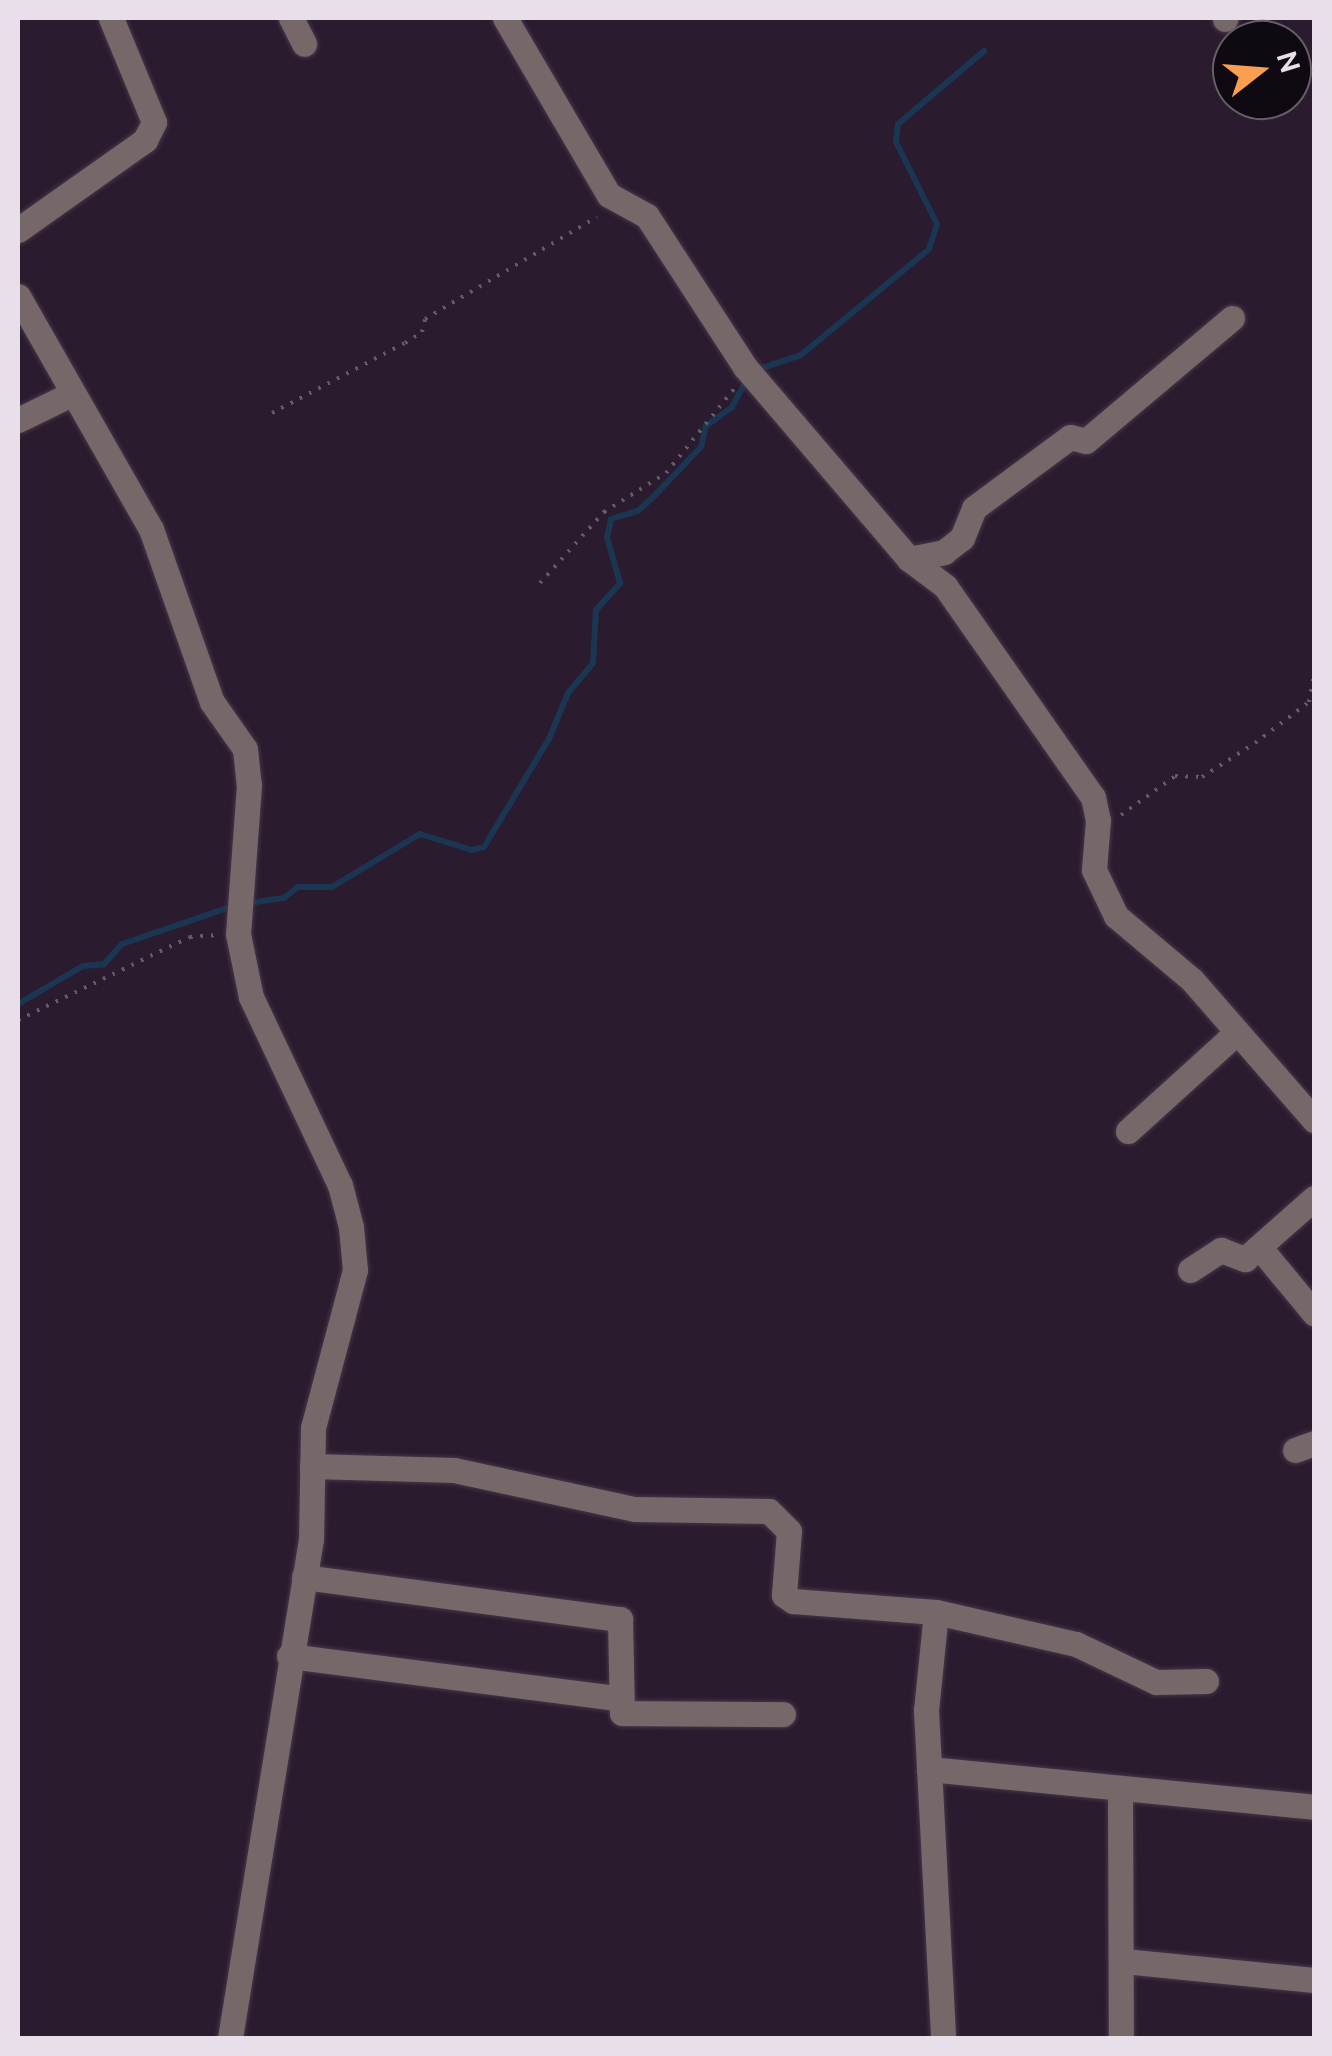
<!DOCTYPE html>
<style>
body{margin:0}
#map{position:relative;width:1332px;height:2056px;overflow:hidden;background:#2a1b2e;font-family:Ubuntu,sans-serif}
div>[style]{position:absolute}
.stream>*{height:6px;margin:-3px;padding:0 3px;transform-origin:3px;border-radius:3px;background:#1a3652}
.path>*{height:4px;margin-top:-2px;transform-origin:0;background:repeating-linear-gradient(90deg,#675a6b 0 2.5px,transparent 0 10.5px)}
.roads{filter:drop-shadow(0 0 2px #453648) drop-shadow(0 0 2px #453648)}
.minor>*{height:25px;margin:-12.5px;padding:0 12.5px;transform-origin:12.5px;border-radius:12.5px;background:#766869}
span{translate:-50% -50%;white-space:nowrap;text-align:center;line-height:1.15;-webkit-text-stroke:8px #0f0911;paint-order:stroke}
.frame{position:absolute;inset:0;border:20px solid #e8dfeb;pointer-events:none}
.north{position:absolute;left:1212px;top:20px;width:100px;height:100px;box-sizing:border-box;background:#0f0911;border:2px solid #665f68;border-radius:50%;rotate:73deg;font-size:28px;font-weight:700;line-height:40px;text-align:center;color:#e8dfeb}
.north::after{content:'';display:block;margin:auto;width:35px;height:45px;background:#fa9f50;clip-path:polygon(50% 0,100% 100%,50% 72%,0 100%)}
</style>
<div id="map">
<div class="stream">
<div style="left:759px;top:369px;width:44px;rotate:-18.4deg"></div>
<div style="left:801px;top:355px;width:166px;rotate:-39.6deg"></div>
<div style="left:929px;top:249px;width:26px;rotate:-72deg"></div>
<div style="left:937px;top:224px;width:92px;rotate:-116.6deg"></div>
<div style="left:896px;top:142px;width:18px;rotate:-84deg"></div>
<div style="left:898px;top:124px;width:113px;rotate:-40.3deg"></div>
<div style="left:248px;top:903px;width:36px;rotate:-8deg"></div>
<div style="left:284px;top:898px;width:18px;rotate:-38deg"></div>
<div style="left:298px;top:887px;width:34px"></div>
<div style="left:332px;top:887px;width:103px;rotate:-31.1deg"></div>
<div style="left:420px;top:834px;width:54px;rotate:17.1deg"></div>
<div style="left:472px;top:850px;width:12px;rotate:-14deg"></div>
<div style="left:484px;top:847px;width:126px;rotate:-59deg"></div>
<div style="left:549px;top:739px;width:50px;rotate:-67.6deg"></div>
<div style="left:568px;top:693px;width:39px;rotate:-50deg"></div>
<div style="left:593px;top:663px;width:53px;rotate:-86.8deg"></div>
<div style="left:596px;top:610px;width:36px;rotate:-48deg"></div>
<div style="left:620px;top:583px;width:48px;rotate:-105.8deg"></div>
<div style="left:607px;top:537px;width:18px;rotate:-77deg"></div>
<div style="left:611px;top:519px;width:28px;rotate:-17deg"></div>
<div style="left:638px;top:511px;width:26px;rotate:-43deg"></div>
<div style="left:657px;top:493px;width:64px;rotate:-46.3deg"></div>
<div style="left:701px;top:447px;width:22px;rotate:-77deg"></div>
<div style="left:706px;top:426px;width:32px;rotate:-36deg"></div>
<div style="left:732px;top:407px;width:26px;rotate:-62deg"></div>
<div style="left:18px;top:1004px;width:75px;rotate:-30.3deg"></div>
<div style="left:83px;top:966px;width:21px;rotate:-5deg"></div>
<div style="left:104px;top:964px;width:27px;rotate:-48deg"></div>
<div style="left:122px;top:944px;width:111px;rotate:-18.9deg"></div>
</div>
<div class="path">
<div style="left:272px;top:413px;width:150px;rotate:-27.8deg"></div>
<div style="left:405px;top:343px;width:20px;rotate:-33deg"></div>
<div style="left:422px;top:332px;width:13px;rotate:-77deg"></div>
<div style="left:425px;top:319px;width:200px;rotate:-30.7deg"></div>
<div style="left:540px;top:583px;width:96px;rotate:-48deg"></div>
<div style="left:604px;top:512px;width:73px;rotate:-32.2deg"></div>
<div style="left:666px;top:473px;width:108px;rotate:-51deg"></div>
<div style="left:1121px;top:815px;width:67px;rotate:-35.8deg"></div>
<div style="left:1175px;top:776px;width:27px;rotate:2deg"></div>
<div style="left:1202px;top:777px;width:63px;rotate:-32.7deg"></div>
<div style="left:1255px;top:743px;width:68px;rotate:-37.2deg"></div>
<div style="left:1309px;top:702px;width:29px;rotate:-80deg"></div>
<div style="left:18px;top:1020px;width:191px;rotate:-25.8deg"></div>
<div style="left:190px;top:937px;width:28px;rotate:-4deg"></div>
</div>
<div class="roads">
<div class="minor">
<div style="left:291px;top:18px;width:29px;rotate:63deg"></div>
<div style="left:505px;top:18px;width:205px;rotate:59.6deg"></div>
<div style="left:609px;top:195px;width:43px;rotate:28.9deg"></div>
<div style="left:647px;top:216px;width:180px;rotate:57deg"></div>
<div style="left:745px;top:367px;width:253px;rotate:49.5deg"></div>
<div style="left:909px;top:559px;width:45px;rotate:36.9deg"></div>
<div style="left:945px;top:586px;width:258px;rotate:55deg"></div>
<div style="left:1093px;top:797px;width:24px;rotate:78deg"></div>
<div style="left:1098px;top:820px;width:50px;rotate:94.6deg"></div>
<div style="left:1094px;top:870px;width:51px;rotate:64.4deg"></div>
<div style="left:1116px;top:916px;width:99px;rotate:40.1deg"></div>
<div style="left:1192px;top:980px;width:186px;rotate:48.9deg"></div>
<div style="left:1225px;top:19px;width:1px;rotate:-45deg"></div>
<div style="left:18px;top:230px;width:156px;rotate:-35.3deg"></div>
<div style="left:145px;top:140px;width:20px;rotate:-63deg"></div>
<div style="left:154px;top:122px;width:113px;rotate:-112.5deg"></div>
<div style="left:18px;top:296px;width:268px;rotate:60.3deg"></div>
<div style="left:151px;top:529px;width:183px;rotate:70.6deg"></div>
<div style="left:212px;top:702px;width:57px;rotate:54.9deg"></div>
<div style="left:245px;top:749px;width:36px;rotate:84deg"></div>
<div style="left:249px;top:785px;width:149px;rotate:94.2deg"></div>
<div style="left:238px;top:934px;width:64px;rotate:78.3deg"></div>
<div style="left:251px;top:997px;width:208px;rotate:64.7deg"></div>
<div style="left:340px;top:1185px;width:43px;rotate:75.3deg"></div>
<div style="left:351px;top:1227px;width:43px;rotate:84.7deg"></div>
<div style="left:355px;top:1270px;width:163px;rotate:104.9deg"></div>
<div style="left:313px;top:1428px;width:111px;rotate:91deg"></div>
<div style="left:311px;top:1539px;width:506px;rotate:99.22deg"></div>
<div style="left:18px;top:420px;width:57px;rotate:-26.1deg"></div>
<div style="left:909px;top:559px;width:36px;rotate:-11deg"></div>
<div style="left:944px;top:552px;width:23px;rotate:-38deg"></div>
<div style="left:962px;top:538px;width:32px;rotate:-68deg"></div>
<div style="left:974px;top:508px;width:119px;rotate:-36.5deg"></div>
<div style="left:1070px;top:437px;width:16px;rotate:14deg"></div>
<div style="left:1086px;top:441px;width:191px;rotate:-40.1deg"></div>
<div style="left:1128px;top:1131px;width:147px;rotate:-42.2deg"></div>
<div style="left:1260px;top:1248px;width:85px;rotate:50.3deg"></div>
<div style="left:1190px;top:1270px;width:37px;rotate:-33deg"></div>
<div style="left:1221px;top:1250px;width:26px;rotate:21deg"></div>
<div style="left:1245px;top:1259px;width:92px;rotate:-41.5deg"></div>
<div style="left:1295px;top:1450px;width:20px;rotate:-20deg"></div>
<div style="left:312px;top:1466px;width:142px;rotate:1.6deg"></div>
<div style="left:454px;top:1470px;width:185px;rotate:12.2deg"></div>
<div style="left:635px;top:1509px;width:134px;rotate:0.9deg"></div>
<div style="left:769px;top:1511px;width:28px;rotate:45deg"></div>
<div style="left:789px;top:1531px;width:64px;rotate:94.5deg"></div>
<div style="left:784px;top:1595px;width:11px;rotate:34deg"></div>
<div style="left:793px;top:1601px;width:143px;rotate:4.4deg"></div>
<div style="left:936px;top:1612px;width:144px;rotate:12.9deg"></div>
<div style="left:1076px;top:1644px;width:89px;rotate:25.4deg"></div>
<div style="left:1156px;top:1682px;width:50px;rotate:-1.1deg"></div>
<div style="left:304px;top:1577px;width:319px;rotate:7.6deg"></div>
<div style="left:620px;top:1619px;width:94px;rotate:88.8deg"></div>
<div style="left:622px;top:1713px;width:161px;rotate:0.4deg"></div>
<div style="left:936px;top:1612px;width:99px;rotate:95.8deg"></div>
<div style="left:926px;top:1710px;width:328px;rotate:87deg"></div>
<div style="left:289px;top:1656px;width:332px;rotate:7.3deg"></div>
<div style="left:929px;top:1769px;width:387px;rotate:5.6deg"></div>
<div style="left:1120px;top:1788px;width:250px;rotate:89.8deg"></div>
<div style="left:1124px;top:1961px;width:191px;rotate:5.7deg"></div>
</div>
</div>
<div class="frame"></div>
<div class="north">N</div>
</div>
